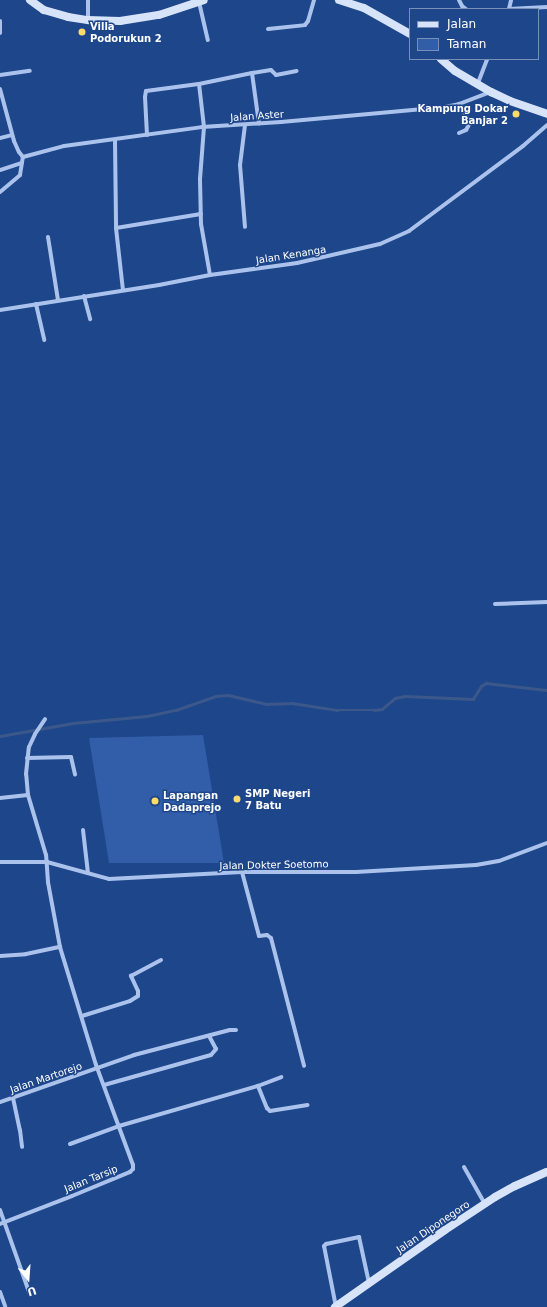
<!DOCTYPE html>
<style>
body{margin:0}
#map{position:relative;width:547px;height:1307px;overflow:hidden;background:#1e468b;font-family:"DejaVu Sans",sans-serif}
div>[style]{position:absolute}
.green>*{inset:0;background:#325ea9}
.stream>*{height:2.5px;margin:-1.25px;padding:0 1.25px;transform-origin:1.25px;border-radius:1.25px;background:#3c588b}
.minor>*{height:4px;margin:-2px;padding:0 2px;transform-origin:2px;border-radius:2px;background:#abc3ec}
.secondary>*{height:8px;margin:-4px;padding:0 4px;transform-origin:4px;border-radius:4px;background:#d7e3f9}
.dots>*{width:11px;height:11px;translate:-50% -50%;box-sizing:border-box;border:2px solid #1e468b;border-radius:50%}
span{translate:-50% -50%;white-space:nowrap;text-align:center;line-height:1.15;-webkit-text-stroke:3px #1e468b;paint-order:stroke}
.poi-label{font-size:10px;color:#fff;font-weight:700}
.left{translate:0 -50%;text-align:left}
.right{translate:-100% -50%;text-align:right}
.street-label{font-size:10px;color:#fff}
.legend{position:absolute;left:409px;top:8px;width:130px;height:52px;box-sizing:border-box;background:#1e468b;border:1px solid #7890b9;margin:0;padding:5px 7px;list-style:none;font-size:12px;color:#fff}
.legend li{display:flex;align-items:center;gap:8px;height:20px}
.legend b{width:20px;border:1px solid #7890b9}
.north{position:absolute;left:8px;top:1259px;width:40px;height:40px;-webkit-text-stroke:3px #1e468b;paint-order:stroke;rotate:163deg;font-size:11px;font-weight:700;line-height:16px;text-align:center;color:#fff}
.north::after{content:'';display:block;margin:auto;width:14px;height:18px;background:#fff;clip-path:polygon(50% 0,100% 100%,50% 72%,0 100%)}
</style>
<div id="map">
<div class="green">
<div style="clip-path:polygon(203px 735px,224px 863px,109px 863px,89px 738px)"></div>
</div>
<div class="stream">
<div style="left:0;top:736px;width:74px;rotate:-10.1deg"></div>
<div style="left:73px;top:723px;width:74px;rotate:-5.4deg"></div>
<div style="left:147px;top:716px;width:30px;rotate:-12deg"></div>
<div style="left:176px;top:710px;width:42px;rotate:-19.3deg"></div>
<div style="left:216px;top:696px;width:12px;rotate:-5deg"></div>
<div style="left:228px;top:695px;width:39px;rotate:13deg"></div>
<div style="left:266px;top:704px;width:26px;rotate:-2deg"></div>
<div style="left:292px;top:703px;width:46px;rotate:8.8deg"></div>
<div style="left:337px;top:710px;width:37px"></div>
<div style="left:374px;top:710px;width:8px;rotate:-7deg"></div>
<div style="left:382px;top:709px;width:17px;rotate:-40deg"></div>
<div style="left:395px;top:698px;width:10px;rotate:-11deg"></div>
<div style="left:405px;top:696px;width:68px;rotate:2.5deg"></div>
<div style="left:473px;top:699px;width:15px;rotate:-58deg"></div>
<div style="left:481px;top:686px;width:6px;rotate:-31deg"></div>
<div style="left:486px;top:683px;width:61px;rotate:6.5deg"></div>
</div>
<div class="minor">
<div style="left:88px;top:0;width:20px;rotate:90deg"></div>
<div style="left:459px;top:0;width:7px;rotate:63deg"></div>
<div style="left:462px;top:6px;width:5px;rotate:37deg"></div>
<div style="left:199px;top:2px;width:39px;rotate:77deg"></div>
<div style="left:509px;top:9px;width:38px;rotate:-3deg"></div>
<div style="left:509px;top:9px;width:9px;rotate:-77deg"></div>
<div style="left:0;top:21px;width:12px;rotate:90deg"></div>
<div style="left:268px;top:29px;width:37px;rotate:-6deg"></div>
<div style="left:305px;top:25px;width:5px;rotate:-53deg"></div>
<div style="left:308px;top:21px;width:22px;rotate:-74deg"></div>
<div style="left:252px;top:73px;width:19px;rotate:-9deg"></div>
<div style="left:271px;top:70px;width:7px;rotate:45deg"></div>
<div style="left:276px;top:75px;width:21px;rotate:-11deg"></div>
<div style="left:0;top:75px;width:30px;rotate:-8deg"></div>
<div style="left:478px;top:83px;width:26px;rotate:-69deg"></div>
<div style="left:0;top:89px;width:54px;rotate:74.9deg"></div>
<div style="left:14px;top:141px;width:12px;rotate:66deg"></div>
<div style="left:19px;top:152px;width:6px;rotate:51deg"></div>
<div style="left:245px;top:125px;width:40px;rotate:97.1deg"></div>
<div style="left:240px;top:165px;width:62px;rotate:85.4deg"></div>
<div style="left:459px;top:133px;width:8px;rotate:-23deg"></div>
<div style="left:466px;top:130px;width:8px;rotate:-60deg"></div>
<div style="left:470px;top:123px;width:22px;rotate:-120deg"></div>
<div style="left:147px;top:135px;width:38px;rotate:-93deg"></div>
<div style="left:145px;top:97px;width:6px;rotate:-81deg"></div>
<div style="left:146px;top:91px;width:53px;rotate:-7.5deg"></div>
<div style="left:0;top:138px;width:12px;rotate:-14deg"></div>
<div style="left:115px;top:140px;width:88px;rotate:89.3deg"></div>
<div style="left:116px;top:228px;width:62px;rotate:83.6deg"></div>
<div style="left:23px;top:157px;width:42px;rotate:-15deg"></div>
<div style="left:64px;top:146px;width:139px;rotate:-7.8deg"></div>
<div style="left:202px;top:127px;width:79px;rotate:-3.6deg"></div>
<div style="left:281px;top:122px;width:165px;rotate:-5.2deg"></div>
<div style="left:445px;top:107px;width:14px;rotate:-12deg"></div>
<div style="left:459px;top:104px;width:34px;rotate:-21deg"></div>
<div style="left:0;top:170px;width:23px;rotate:-18deg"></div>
<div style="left:0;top:192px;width:26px;rotate:-40deg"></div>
<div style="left:20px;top:175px;width:18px;rotate:-81deg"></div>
<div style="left:116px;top:228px;width:86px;rotate:-9.4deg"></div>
<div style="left:48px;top:237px;width:64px;rotate:81deg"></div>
<div style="left:210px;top:275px;width:52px;rotate:-100deg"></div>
<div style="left:201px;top:224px;width:45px;rotate:-91.3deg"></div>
<div style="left:200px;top:179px;width:52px;rotate:-85.6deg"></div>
<div style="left:204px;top:127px;width:43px;rotate:-96.6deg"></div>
<div style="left:199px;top:84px;width:54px;rotate:-11.7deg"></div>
<div style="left:252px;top:73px;width:51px;rotate:82.2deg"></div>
<div style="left:84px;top:296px;width:24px;rotate:75deg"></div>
<div style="left:36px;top:304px;width:37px;rotate:77deg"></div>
<div style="left:0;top:310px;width:161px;rotate:-8.9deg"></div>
<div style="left:159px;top:285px;width:52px;rotate:-11.1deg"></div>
<div style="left:210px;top:275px;width:88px;rotate:-7.9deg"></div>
<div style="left:297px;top:263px;width:85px;rotate:-12.9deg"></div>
<div style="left:380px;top:244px;width:32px;rotate:-24deg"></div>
<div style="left:409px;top:231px;width:142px;rotate:-36.7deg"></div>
<div style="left:523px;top:146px;width:32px;rotate:-41deg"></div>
<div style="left:495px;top:604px;width:52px;rotate:-2.2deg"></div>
<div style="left:27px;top:758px;width:44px;rotate:-1.3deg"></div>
<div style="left:71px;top:757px;width:18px;rotate:77deg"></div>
<div style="left:0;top:798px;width:28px;rotate:-6deg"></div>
<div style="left:83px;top:830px;width:43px;rotate:83.4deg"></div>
<div style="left:0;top:862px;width:47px"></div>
<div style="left:47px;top:862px;width:64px;rotate:15.3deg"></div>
<div style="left:109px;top:879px;width:133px;rotate:-3deg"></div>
<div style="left:242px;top:872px;width:114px"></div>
<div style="left:356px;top:872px;width:120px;rotate:-3.3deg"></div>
<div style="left:476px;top:865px;width:23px;rotate:-10deg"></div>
<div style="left:499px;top:861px;width:51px;rotate:-20.6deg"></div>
<div style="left:242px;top:872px;width:66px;rotate:75.1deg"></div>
<div style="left:259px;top:936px;width:8px;rotate:-7deg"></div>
<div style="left:267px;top:935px;width:5px;rotate:37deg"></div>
<div style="left:271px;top:938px;width:132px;rotate:75.5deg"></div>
<div style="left:0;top:956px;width:26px;rotate:-4deg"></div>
<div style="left:26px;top:954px;width:35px;rotate:-12deg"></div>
<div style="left:82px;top:1016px;width:50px;rotate:-17.4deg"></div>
<div style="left:130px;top:1001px;width:9px;rotate:-32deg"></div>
<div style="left:138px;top:996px;width:5px;rotate:-90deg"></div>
<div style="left:138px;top:991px;width:17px;rotate:-115deg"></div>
<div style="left:131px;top:976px;width:34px;rotate:-28deg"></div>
<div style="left:104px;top:1085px;width:111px;rotate:-15.7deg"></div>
<div style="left:211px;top:1055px;width:8px;rotate:-50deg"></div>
<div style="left:216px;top:1049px;width:15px;rotate:-118deg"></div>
<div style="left:258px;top:1086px;width:25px;rotate:-21deg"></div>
<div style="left:13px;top:1098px;width:33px;rotate:78deg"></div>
<div style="left:20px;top:1130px;width:17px;rotate:83deg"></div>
<div style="left:0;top:1102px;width:142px;rotate:-19.3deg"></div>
<div style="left:134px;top:1055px;width:99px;rotate:-14.6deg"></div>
<div style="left:230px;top:1030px;width:6px"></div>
<div style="left:70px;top:1144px;width:52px;rotate:-20.2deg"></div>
<div style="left:119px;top:1126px;width:145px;rotate:-16.1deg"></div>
<div style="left:258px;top:1086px;width:24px;rotate:68deg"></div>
<div style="left:267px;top:1108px;width:4px;rotate:45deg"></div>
<div style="left:270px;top:1111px;width:38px;rotate:-9deg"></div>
<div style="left:464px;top:1167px;width:43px;rotate:60.4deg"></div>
<div style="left:0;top:1210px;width:87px;rotate:70.5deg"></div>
<div style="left:0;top:1224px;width:77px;rotate:-21.3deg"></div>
<div style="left:72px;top:1196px;width:63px;rotate:-22.5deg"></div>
<div style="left:130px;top:1172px;width:4px;rotate:-45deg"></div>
<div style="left:133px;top:1169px;width:4px;rotate:-90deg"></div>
<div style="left:133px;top:1165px;width:107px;rotate:-110.3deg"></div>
<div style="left:96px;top:1065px;width:123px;rotate:-107deg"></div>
<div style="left:60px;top:947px;width:66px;rotate:-100.5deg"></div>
<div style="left:48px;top:882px;width:27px;rotate:-94deg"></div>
<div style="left:46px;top:855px;width:63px;rotate:-106.7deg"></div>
<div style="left:28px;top:795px;width:21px;rotate:-95deg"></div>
<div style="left:26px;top:774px;width:27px;rotate:-84deg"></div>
<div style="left:29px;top:747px;width:14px;rotate:-65deg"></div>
<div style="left:35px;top:734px;width:18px;rotate:-56deg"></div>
<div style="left:0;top:1292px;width:15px;rotate:70deg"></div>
<div style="left:336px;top:1307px;width:62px;rotate:-101.1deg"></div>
<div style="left:324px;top:1246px;width:3px;rotate:-45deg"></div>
<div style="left:326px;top:1244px;width:34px;rotate:-12deg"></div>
<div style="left:359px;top:1237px;width:47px;rotate:77.7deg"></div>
</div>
<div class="secondary">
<div style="left:30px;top:0;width:17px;rotate:36deg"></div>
<div style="left:44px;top:10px;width:25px;rotate:16deg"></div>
<div style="left:68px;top:17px;width:20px;rotate:9deg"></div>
<div style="left:88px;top:20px;width:32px;rotate:2deg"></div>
<div style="left:120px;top:21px;width:39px;rotate:-9deg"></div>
<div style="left:159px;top:15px;width:47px;rotate:-18.4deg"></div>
<div style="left:339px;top:0;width:26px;rotate:18deg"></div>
<div style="left:364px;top:8px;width:53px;rotate:29.5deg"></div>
<div style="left:441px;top:59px;width:18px;rotate:41deg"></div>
<div style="left:455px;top:71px;width:42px;rotate:30.3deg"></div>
<div style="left:491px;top:92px;width:21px;rotate:25deg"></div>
<div style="left:510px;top:101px;width:39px;rotate:19deg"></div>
<div style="left:335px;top:1307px;width:134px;rotate:-35deg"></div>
<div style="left:445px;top:1230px;width:60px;rotate:-33.4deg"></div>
<div style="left:495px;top:1197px;width:23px;rotate:-29deg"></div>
<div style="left:515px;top:1186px;width:35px;rotate:-24deg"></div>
</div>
<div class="dots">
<div style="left:82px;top:32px;background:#fbdc6a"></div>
<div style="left:516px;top:114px;background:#fbdc6a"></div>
<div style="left:237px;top:799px;background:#fbdc6a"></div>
<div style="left:155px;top:801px;background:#fbdc6a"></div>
</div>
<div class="poi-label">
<span class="left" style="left:90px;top:32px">Villa<br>Podorukun 2</span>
<span class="right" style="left:508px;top:114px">Kampung Dokar<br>Banjar 2</span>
<span class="left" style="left:245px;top:799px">SMP Negeri<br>7 Batu</span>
<span class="left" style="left:163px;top:801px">Lapangan<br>Dadaprejo</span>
</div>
<div class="street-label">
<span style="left:257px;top:116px;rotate:-4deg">Jalan Aster</span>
<span style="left:291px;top:255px;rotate:-9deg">Jalan Kenanga</span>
<span style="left:274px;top:865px;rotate:-1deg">Jalan Dokter Soetomo</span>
<span style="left:46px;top:1078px;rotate:-19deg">Jalan Martorejo</span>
<span style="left:91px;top:1179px;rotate:-22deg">Jalan Tarsip</span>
<span style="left:433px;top:1227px;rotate:-34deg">Jalan Diponegoro</span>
</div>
<ul class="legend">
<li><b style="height:5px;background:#d7e3f9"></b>Jalan</li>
<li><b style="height:11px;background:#325ea9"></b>Taman</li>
</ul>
<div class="north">U</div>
</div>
